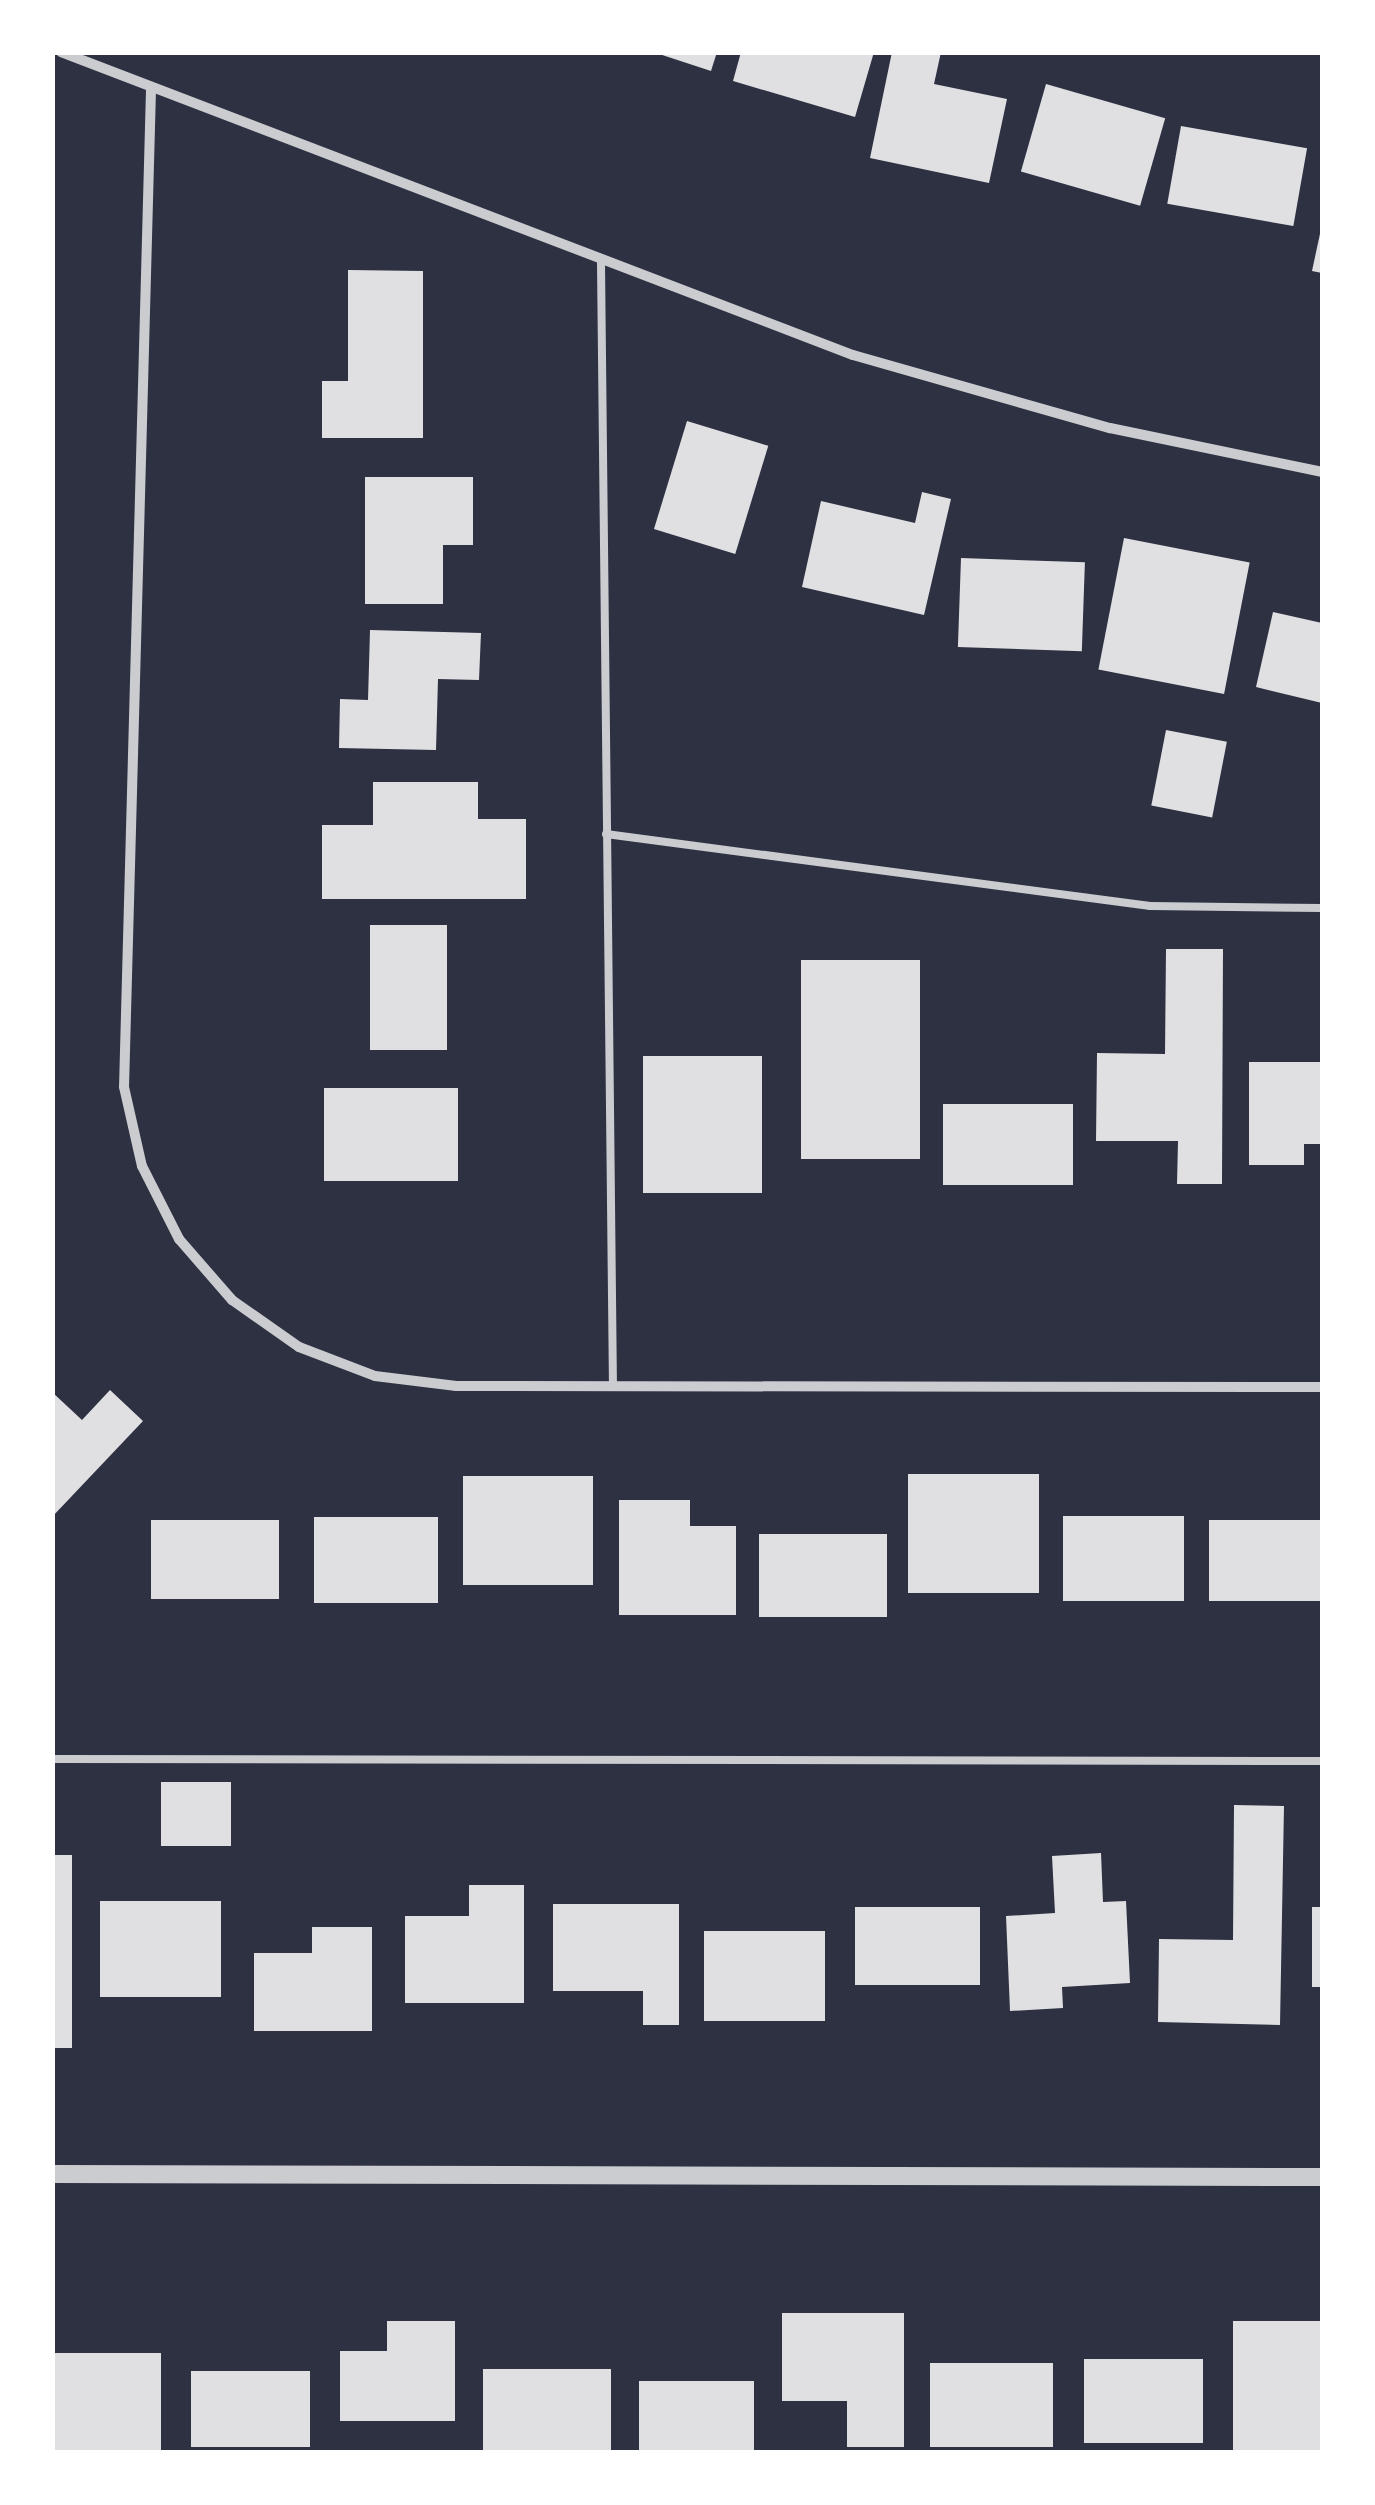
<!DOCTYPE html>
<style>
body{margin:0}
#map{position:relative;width:1375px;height:2505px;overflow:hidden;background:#2d3142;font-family:"PT Sans",sans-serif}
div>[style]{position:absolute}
.building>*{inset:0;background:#e0e0e3;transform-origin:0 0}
.service>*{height:8px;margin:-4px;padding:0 4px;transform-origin:4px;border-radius:4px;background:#caccd0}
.minor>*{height:10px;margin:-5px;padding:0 5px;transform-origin:5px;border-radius:5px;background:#caccd0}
.tertiary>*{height:18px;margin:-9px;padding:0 9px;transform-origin:9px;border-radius:9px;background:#caccd0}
span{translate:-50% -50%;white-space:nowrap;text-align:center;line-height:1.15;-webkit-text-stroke:8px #fff;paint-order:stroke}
.frame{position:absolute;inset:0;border:55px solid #fff;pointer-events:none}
</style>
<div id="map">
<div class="building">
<div style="clip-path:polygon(653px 52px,717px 52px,711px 71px)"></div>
<div style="clip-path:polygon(741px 52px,874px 52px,855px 117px,733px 81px)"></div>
<div style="clip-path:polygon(892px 52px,941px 52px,934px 84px,1007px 99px,989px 183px,870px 158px)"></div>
<div style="left:1046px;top:84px;width:124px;height:91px;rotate:16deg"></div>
<div style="left:1181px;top:126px;width:128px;height:79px;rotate:10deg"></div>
<div style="clip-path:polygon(1321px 229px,1322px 229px,1322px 273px,1312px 271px)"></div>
<div style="clip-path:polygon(348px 270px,423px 271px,423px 438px,322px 438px,322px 381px,348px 381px)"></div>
<div style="left:687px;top:421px;width:85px;height:113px;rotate:17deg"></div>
<div style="clip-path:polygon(365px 477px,473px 477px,473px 545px,443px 545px,443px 604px,365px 604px)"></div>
<div style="clip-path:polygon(922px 492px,951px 499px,924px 615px,802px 587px,821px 501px,915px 523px)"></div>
<div style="left:1124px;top:538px;width:128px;height:134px;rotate:11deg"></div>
<div style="left:961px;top:558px;width:124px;height:89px;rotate:2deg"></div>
<div style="clip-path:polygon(1273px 612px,1322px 623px,1322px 703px,1256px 687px)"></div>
<div style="clip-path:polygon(370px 630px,481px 633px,479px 680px,438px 679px,436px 750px,339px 748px,340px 699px,368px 700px)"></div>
<div style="left:1166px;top:730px;width:62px;height:77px;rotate:11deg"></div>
<div style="clip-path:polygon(373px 782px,478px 782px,478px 819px,526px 819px,526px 899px,322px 899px,322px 825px,373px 825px)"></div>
<div style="left:370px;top:925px;width:77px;height:125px"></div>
<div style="clip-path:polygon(1166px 949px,1223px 949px,1222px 1184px,1177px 1184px,1178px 1141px,1096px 1141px,1097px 1053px,1165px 1054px)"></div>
<div style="left:801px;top:960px;width:119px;height:199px"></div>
<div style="left:643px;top:1056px;width:119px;height:137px"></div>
<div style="clip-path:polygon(1249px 1062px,1322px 1062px,1322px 1144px,1304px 1144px,1304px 1165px,1249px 1165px)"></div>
<div style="left:324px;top:1088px;width:134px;height:93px"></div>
<div style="left:943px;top:1104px;width:130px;height:81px"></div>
<div style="clip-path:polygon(110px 1390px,143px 1421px,52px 1517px,52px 1392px,82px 1420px)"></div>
<div style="left:908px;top:1474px;width:131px;height:119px"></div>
<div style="left:463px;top:1476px;width:130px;height:109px"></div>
<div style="clip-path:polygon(619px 1500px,690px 1500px,690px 1526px,736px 1526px,736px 1615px,619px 1615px)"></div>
<div style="left:1063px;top:1516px;width:121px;height:85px"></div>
<div style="left:314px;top:1517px;width:124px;height:86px"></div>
<div style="left:151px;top:1520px;width:128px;height:79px"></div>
<div style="left:1209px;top:1520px;width:113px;height:81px"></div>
<div style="left:759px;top:1534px;width:128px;height:83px"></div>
<div style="left:161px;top:1782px;width:70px;height:64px"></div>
<div style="clip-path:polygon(1234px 1805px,1284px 1806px,1280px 2025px,1158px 2022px,1159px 1939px,1233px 1940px)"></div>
<div style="clip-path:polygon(1101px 1853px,1103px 1902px,1126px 1901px,1130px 1983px,1062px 1987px,1063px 2008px,1010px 2011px,1006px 1916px,1055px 1913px,1052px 1856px)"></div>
<div style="left:52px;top:1855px;width:20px;height:193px"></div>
<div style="clip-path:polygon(469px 1885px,524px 1885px,524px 2003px,405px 2003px,405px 1916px,469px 1916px)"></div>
<div style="left:100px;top:1901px;width:121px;height:96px"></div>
<div style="clip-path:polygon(553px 1904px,679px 1904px,679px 2025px,643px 2025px,643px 1991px,553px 1991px)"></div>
<div style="left:855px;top:1907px;width:125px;height:78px"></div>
<div style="left:1312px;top:1907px;width:10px;height:80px"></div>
<div style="clip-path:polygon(312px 1927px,372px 1927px,372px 2031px,254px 2031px,254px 1953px,312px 1953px)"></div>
<div style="left:704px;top:1931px;width:121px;height:90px"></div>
<div style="clip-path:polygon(782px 2313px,904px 2313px,904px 2447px,847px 2447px,847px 2401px,782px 2401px)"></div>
<div style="clip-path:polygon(387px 2321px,455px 2321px,455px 2421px,340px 2421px,340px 2351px,387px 2351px)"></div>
<div style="left:1233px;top:2321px;width:89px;height:131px"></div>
<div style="left:52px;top:2353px;width:109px;height:99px"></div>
<div style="left:1084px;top:2359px;width:119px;height:84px"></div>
<div style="left:930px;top:2363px;width:123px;height:84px"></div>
<div style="left:483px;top:2369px;width:128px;height:83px"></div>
<div style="left:191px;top:2371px;width:119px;height:76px"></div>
<div style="left:639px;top:2381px;width:115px;height:71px"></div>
</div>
<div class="service">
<div style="left:601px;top:263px;width:1123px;rotate:89.39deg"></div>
<div style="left:606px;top:834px;width:549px;rotate:7.54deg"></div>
<div style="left:1150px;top:906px;width:172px;rotate:0.7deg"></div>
<div style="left:52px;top:1759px;width:1270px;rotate:0.09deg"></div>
</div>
<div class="minor">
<div style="left:61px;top:52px;width:848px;rotate:20.94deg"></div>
<div style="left:853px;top:355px;width:267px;rotate:15.9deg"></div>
<div style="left:1110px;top:428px;width:217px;rotate:11.7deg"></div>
<div style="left:151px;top:90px;width:997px;rotate:91.55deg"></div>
<div style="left:124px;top:1087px;width:81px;rotate:77.2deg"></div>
<div style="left:142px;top:1166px;width:82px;rotate:63.1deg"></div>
<div style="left:179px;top:1239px;width:81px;rotate:49deg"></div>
<div style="left:232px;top:1300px;width:82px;rotate:35deg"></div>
<div style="left:299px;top:1347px;width:81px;rotate:20.9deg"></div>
<div style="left:375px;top:1376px;width:82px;rotate:7deg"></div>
<div style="left:456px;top:1386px;width:866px;rotate:0.07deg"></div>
</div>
<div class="tertiary">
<div style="left:52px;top:2174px;width:1270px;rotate:0.14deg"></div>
</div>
<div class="frame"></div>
</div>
